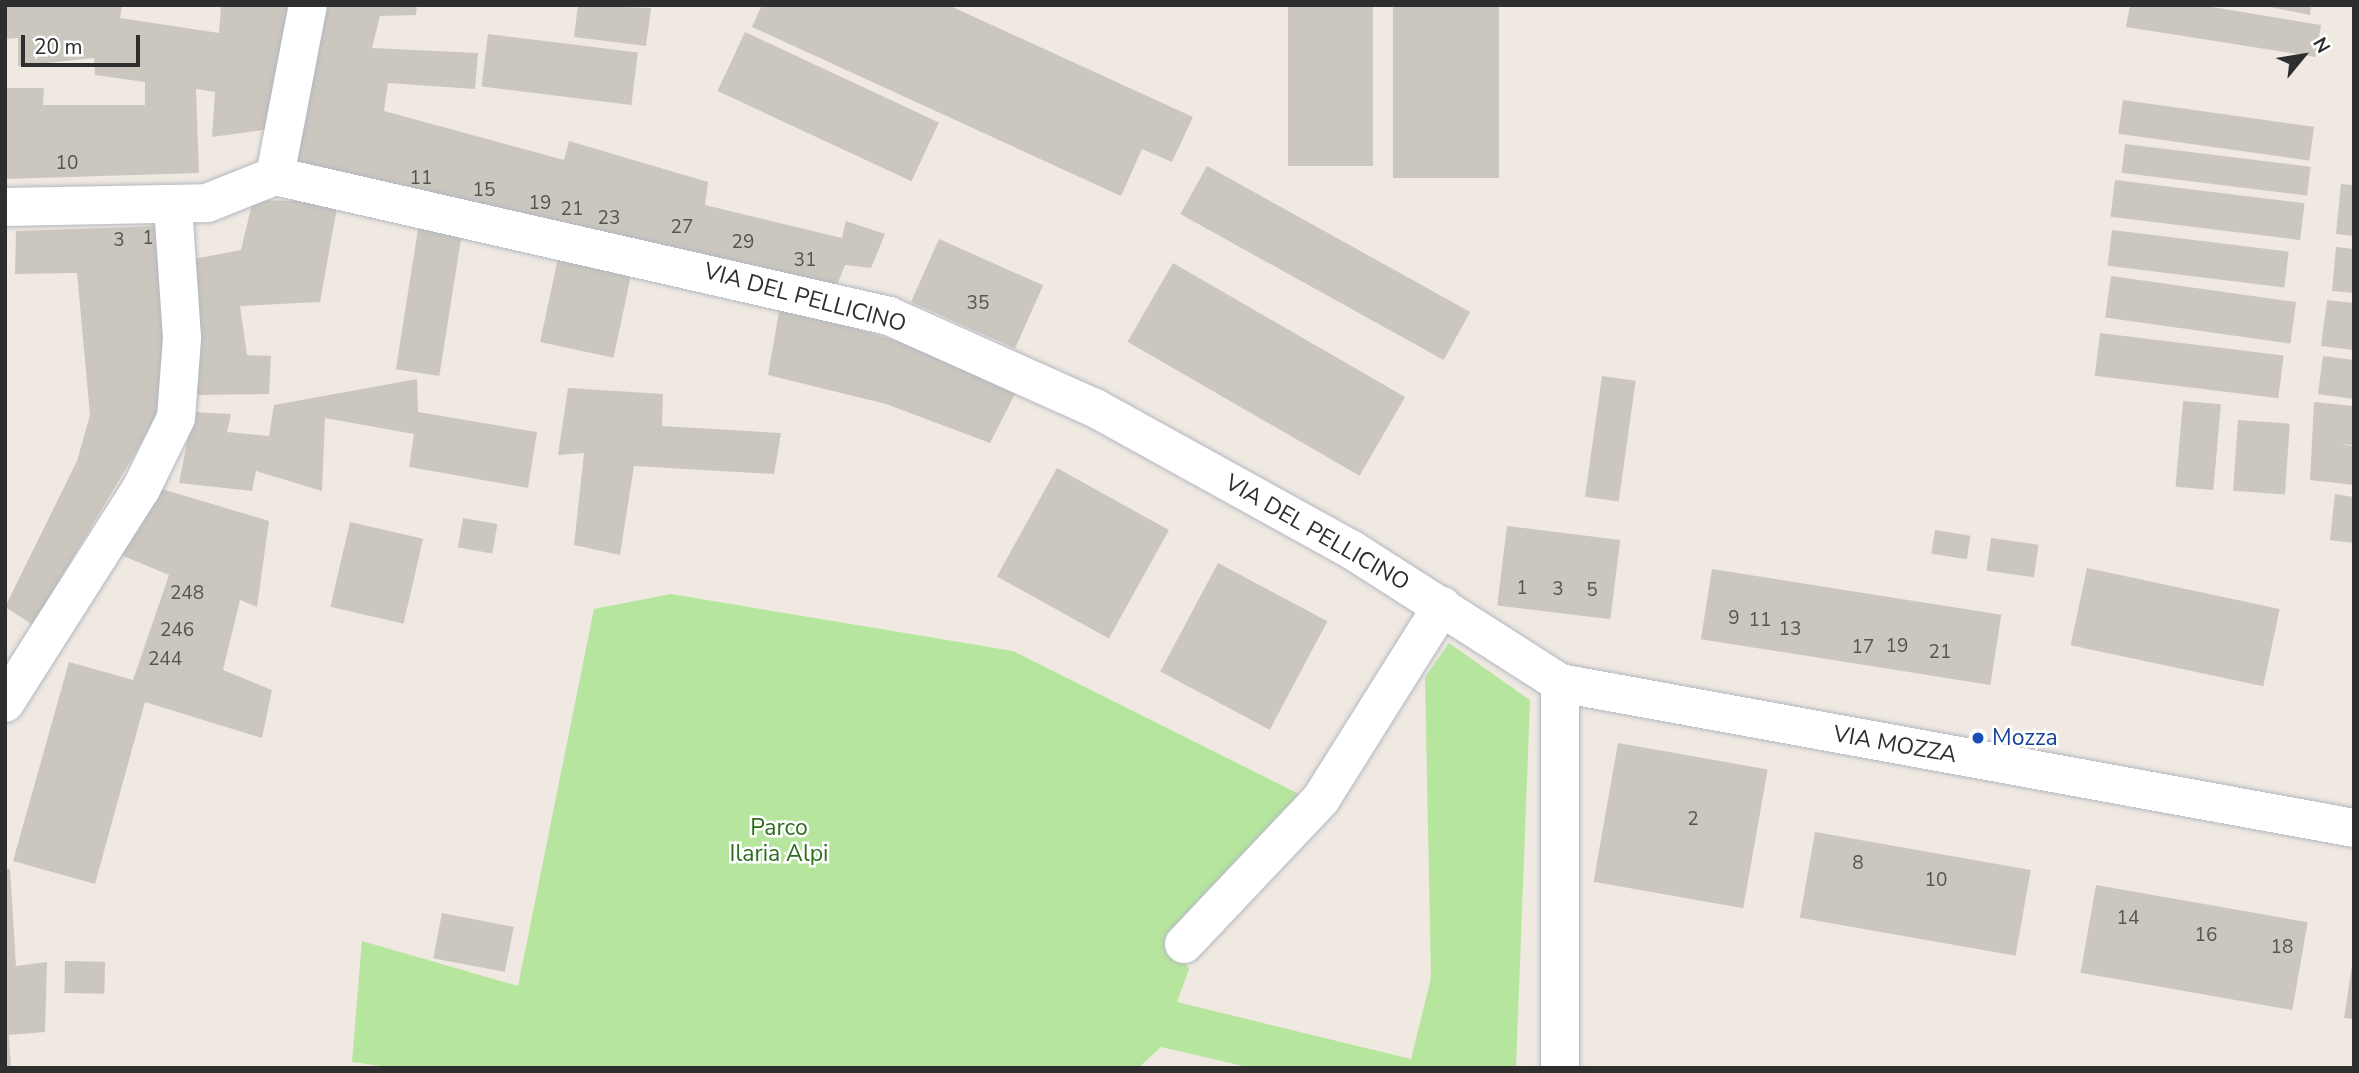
<!DOCTYPE html>
<style>
body{margin:0}
#map{position:relative;width:2359px;height:1073px;overflow:hidden;background:#efe9e1;font-family:"Nunito Sans",sans-serif}
div>[style]{position:absolute}
.green>*{inset:0;background:#b6e59e}
.building>*{inset:0;background:#cbc7bf;transform-origin:0 0}
.roads{filter:drop-shadow(0 0 2px #b4b7c1) drop-shadow(0 0 2px #b4b7c1)}
.minor>*{height:38px;margin:-19px;padding:0 19px;transform-origin:19px;border-radius:19px;background:#fff}
.dots>*{width:19px;height:19px;translate:-50% -50%;box-sizing:border-box;border:4px solid #fff;border-radius:50%}
span{translate:-50% -50%;white-space:nowrap;text-align:center;line-height:1.15;-webkit-text-stroke:5px #fff;paint-order:stroke}
.number-label{font-size:19px;color:#555452}
.number-label span{-webkit-text-stroke-width:0}
.street-label{font-size:23px;color:#2e2e2e}
.transit-label{font-size:23px;color:#164399}
.left{translate:0 -50%;text-align:left}
.park-label{font-size:23px;color:#2c6e1b}
.frame{position:absolute;inset:0;border:7px solid #2e2e2e;pointer-events:none}
.north{position:absolute;left:2268px;top:21px;width:70px;height:70px;-webkit-text-stroke:5px #fff;paint-order:stroke;rotate:60deg;font-size:19px;font-weight:700;line-height:28px;text-align:center;color:#2e2e2e}
.north::after{content:'';display:block;margin:auto;width:24px;height:32px;background:#2e2e2e;clip-path:polygon(50% 0,100% 100%,50% 72%,0 100%)}
.scale{position:absolute;left:21px;top:35px;width:119px;height:32px;box-sizing:border-box;border:4px solid #2e2e2e;border-top:0;padding-left:9px;font-size:21px;line-height:24px;white-space:nowrap;color:#2e2e2e;-webkit-text-stroke:5px #fff;paint-order:stroke}
</style>
<div id="map">
<div class="green">
<div style="clip-path:polygon(671px 594px,1013px 651px,1309px 799px,1174px 944px,1189px 969px,1177px 1002px,1411px 1059px,1431px 978px,1425px 677px,1449px 643px,1530px 700px,1516px 1068px,1252px 1068px,1161px 1047px,1138px 1068px,396px 1068px,352px 1062px,362px 941px,518px 986px,594px 609px)"></div>
</div>
<div class="building">
<div style="clip-path:polygon(5px 5px,122px 5px,120px 18px,219px 33px,221px 5px,290px 5px,270px 129px,212px 137px,215px 92px,196px 89px,199px 173px,5px 179px,5px 88px,44px 88px,43px 105px,145px 105px,145px 82px,95px 75px,94px 58px,18px 66px,18px 38px,5px 39px)"></div>
<div style="clip-path:polygon(323px 5px,417px 5px,416px 15px,380px 16px,372px 48px,478px 53px,475px 89px,388px 83px,384px 111px,564px 160px,569px 141px,708px 182px,705px 205px,842px 238px,846px 221px,885px 234px,871px 268px,845px 265px,837px 285px,294px 169px)"></div>
<div style="clip-path:polygon(578px 5px,651px 8px,646px 46px,574px 37px)"></div>
<div style="clip-path:polygon(762px 5px,948px 5px,1193px 117px,1172px 162px,1142px 149px,1121px 196px,752px 27px)"></div>
<div style="left:1288px;top:5px;width:85px;height:161px"></div>
<div style="left:1393px;top:5px;width:106px;height:173px"></div>
<div style="clip-path:polygon(2130px 5px,2200px 5px,2321px 25px,2316px 57px,2126px 27px)"></div>
<div style="clip-path:polygon(2260px 5px,2311px 5px,2310px 15px)"></div>
<div style="left:745px;top:32px;width:214px;height:65px;rotate:25deg"></div>
<div style="left:488px;top:34px;width:151px;height:53px;rotate:7deg"></div>
<div style="left:2123px;top:100px;width:193px;height:34px;rotate:8deg"></div>
<div style="left:2125px;top:144px;width:187px;height:29px;rotate:7deg"></div>
<div style="left:1207px;top:166px;width:301px;height:55px;rotate:29deg"></div>
<div style="left:2115px;top:180px;width:191px;height:37px;rotate:7deg"></div>
<div style="clip-path:polygon(2341px 184px,2354px 185px,2354px 236px,2336px 234px)"></div>
<div style="clip-path:polygon(253px 200px,338px 202px,320px 302px,240px 306px,247px 355px,271px 356px,269px 394px,193px 395px,183px 261px,241px 250px)"></div>
<div style="left:419px;top:223px;width:44px;height:148px;rotate:9deg"></div>
<div style="clip-path:polygon(163px 226px,175px 347px,156px 418px,33px 625px,5px 607px,77px 461px,90px 415px,77px 273px,15px 274px,16px 231px)"></div>
<div style="left:2112px;top:230px;width:178px;height:36px;rotate:7deg"></div>
<div style="left:939px;top:239px;width:114px;height:69px;rotate:24deg"></div>
<div style="clip-path:polygon(2336px 247px,2354px 249px,2354px 293px,2332px 291px)"></div>
<div style="left:558px;top:258px;width:75px;height:86px;rotate:12deg"></div>
<div style="left:1173px;top:263px;width:268px;height:91px;rotate:30deg"></div>
<div style="left:2111px;top:276px;width:187px;height:42px;rotate:8deg"></div>
<div style="clip-path:polygon(2327px 300px,2354px 303px,2354px 350px,2321px 346px)"></div>
<div style="clip-path:polygon(780px 306px,937px 353px,1015px 394px,990px 443px,886px 404px,768px 375px)"></div>
<div style="left:2100px;top:333px;width:185px;height:43px;rotate:7deg"></div>
<div style="clip-path:polygon(2323px 356px,2354px 360px,2354px 399px,2318px 394px)"></div>
<div style="left:1602px;top:376px;width:34px;height:122px;rotate:8deg"></div>
<div style="clip-path:polygon(417px 379px,418px 412px,537px 432px,528px 488px,409px 467px,414px 434px,325px 418px,322px 491px,256px 471px,252px 491px,179px 483px,193px 412px,231px 414px,227px 432px,269px 436px,274px 405px)"></div>
<div style="clip-path:polygon(568px 388px,663px 394px,662px 426px,781px 433px,774px 474px,634px 466px,620px 555px,574px 545px,584px 453px,558px 455px)"></div>
<div style="left:2183px;top:401px;width:38px;height:86px;rotate:5deg"></div>
<div style="clip-path:polygon(2314px 402px,2354px 406px,2354px 445px,2338px 444px,2354px 446px,2354px 485px,2310px 480px)"></div>
<div style="left:2238px;top:420px;width:52px;height:71px;rotate:4deg"></div>
<div style="left:1057px;top:468px;width:128px;height:124px;rotate:29deg"></div>
<div style="clip-path:polygon(162px 489px,269px 521px,257px 607px,240px 600px,223px 670px,272px 690px,262px 738px,145px 702px,95px 884px,13px 861px,69px 662px,133px 680px,169px 575px,121px 555px)"></div>
<div style="clip-path:polygon(2335px 494px,2354px 497px,2354px 543px,2330px 540px)"></div>
<div style="left:463px;top:518px;width:35px;height:30px;rotate:10deg"></div>
<div style="left:350px;top:522px;width:75px;height:87px;rotate:13deg"></div>
<div style="left:1507px;top:526px;width:114px;height:80px;rotate:7deg"></div>
<div style="left:1935px;top:530px;width:36px;height:24px;rotate:9deg"></div>
<div style="left:1991px;top:538px;width:48px;height:33px;rotate:8deg"></div>
<div style="left:1218px;top:563px;width:124px;height:123px;rotate:28deg"></div>
<div style="left:2087px;top:568px;width:197px;height:79px;rotate:12deg"></div>
<div style="left:1712px;top:569px;width:293px;height:71px;rotate:9deg"></div>
<div style="left:1618px;top:743px;width:152px;height:141px;rotate:10deg"></div>
<div style="left:1815px;top:832px;width:219px;height:87px;rotate:10deg"></div>
<div style="clip-path:polygon(5px 869px,10px 869px,16px 966px,47px 962px,45px 1032px,9px 1035px,11px 1068px,5px 1068px)"></div>
<div style="left:2096px;top:885px;width:215px;height:89px;rotate:10deg"></div>
<div style="left:442px;top:913px;width:73px;height:46px;rotate:11deg"></div>
<div style="left:65px;top:961px;width:40px;height:32px;rotate:1deg"></div>
<div style="clip-path:polygon(2352px 966px,2354px 967px,2354px 1019px,2344px 1018px)"></div>
</div>
<div class="roads">
<div class="minor">
<div style="left:275px;top:176px;width:630px;rotate:12.84deg"></div>
<div style="left:889px;top:316px;width:226px;rotate:24.1deg"></div>
<div style="left:1095px;top:408px;width:294px;rotate:28.9deg"></div>
<div style="left:1352px;top:550px;width:247px;rotate:32.6deg"></div>
<div style="left:1560px;top:683px;width:807px;rotate:10.35deg"></div>
<div style="left:275px;top:176px;width:174px;rotate:-79.1deg"></div>
<div style="left:5px;top:207px;width:202px;rotate:-1.1deg"></div>
<div style="left:207px;top:203px;width:73px;rotate:-21.7deg"></div>
<div style="left:5px;top:703px;width:254px;rotate:-57.6deg"></div>
<div style="left:141px;top:489px;width:79px;rotate:-63.8deg"></div>
<div style="left:176px;top:418px;width:80px;rotate:-85.7deg"></div>
<div style="left:182px;top:338px;width:133px;rotate:-93.9deg"></div>
<div style="left:1184px;top:944px;width:199px;rotate:-46.6deg"></div>
<div style="left:1321px;top:799px;width:228px;rotate:-57.9deg"></div>
<div style="left:1560px;top:1068px;width:385px;rotate:-90deg"></div>
</div>
</div>
<div class="dots">
<div style="left:1978px;top:738px;background:#1a4fb4"></div>
</div>
<div class="number-label">
<span style="left:67px;top:164px">10</span>
<span style="left:421px;top:179px">11</span>
<span style="left:484px;top:191px">15</span>
<span style="left:540px;top:204px">19</span>
<span style="left:572px;top:210px">21</span>
<span style="left:609px;top:219px">23</span>
<span style="left:682px;top:228px">27</span>
<span style="left:148px;top:239px">1</span>
<span style="left:119px;top:241px">3</span>
<span style="left:743px;top:243px">29</span>
<span style="left:805px;top:261px">31</span>
<span style="left:978px;top:304px">35</span>
<span style="left:1522px;top:589px">1</span>
<span style="left:1558px;top:590px">3</span>
<span style="left:1592px;top:591px">5</span>
<span style="left:187px;top:594px">248</span>
<span style="left:1734px;top:619px">9</span>
<span style="left:1760px;top:621px">11</span>
<span style="left:1790px;top:630px">13</span>
<span style="left:177px;top:631px">246</span>
<span style="left:1897px;top:647px">19</span>
<span style="left:1863px;top:648px">17</span>
<span style="left:1940px;top:653px">21</span>
<span style="left:165px;top:660px">244</span>
<span style="left:1693px;top:820px">2</span>
<span style="left:1858px;top:864px">8</span>
<span style="left:1936px;top:881px">10</span>
<span style="left:2128px;top:919px">14</span>
<span style="left:2206px;top:936px">16</span>
<span style="left:2282px;top:948px">18</span>
</div>
<div class="street-label">
<span style="left:805px;top:298px;rotate:15deg">VIA DEL PELLICINO</span>
<span style="left:1317px;top:533px;rotate:30deg">VIA DEL PELLICINO</span>
<span style="left:1895px;top:745px;rotate:10deg">VIA MOZZA</span>
</div>
<div class="transit-label">
<span class="left" style="left:1992px;top:738px">Mozza</span>
</div>
<div class="park-label">
<span style="left:779px;top:841px">Parco<br>Ilaria Alpi</span>
</div>
<div class="frame"></div>
<div class="north">N</div>
<div class="scale">20 m</div>
</div>
